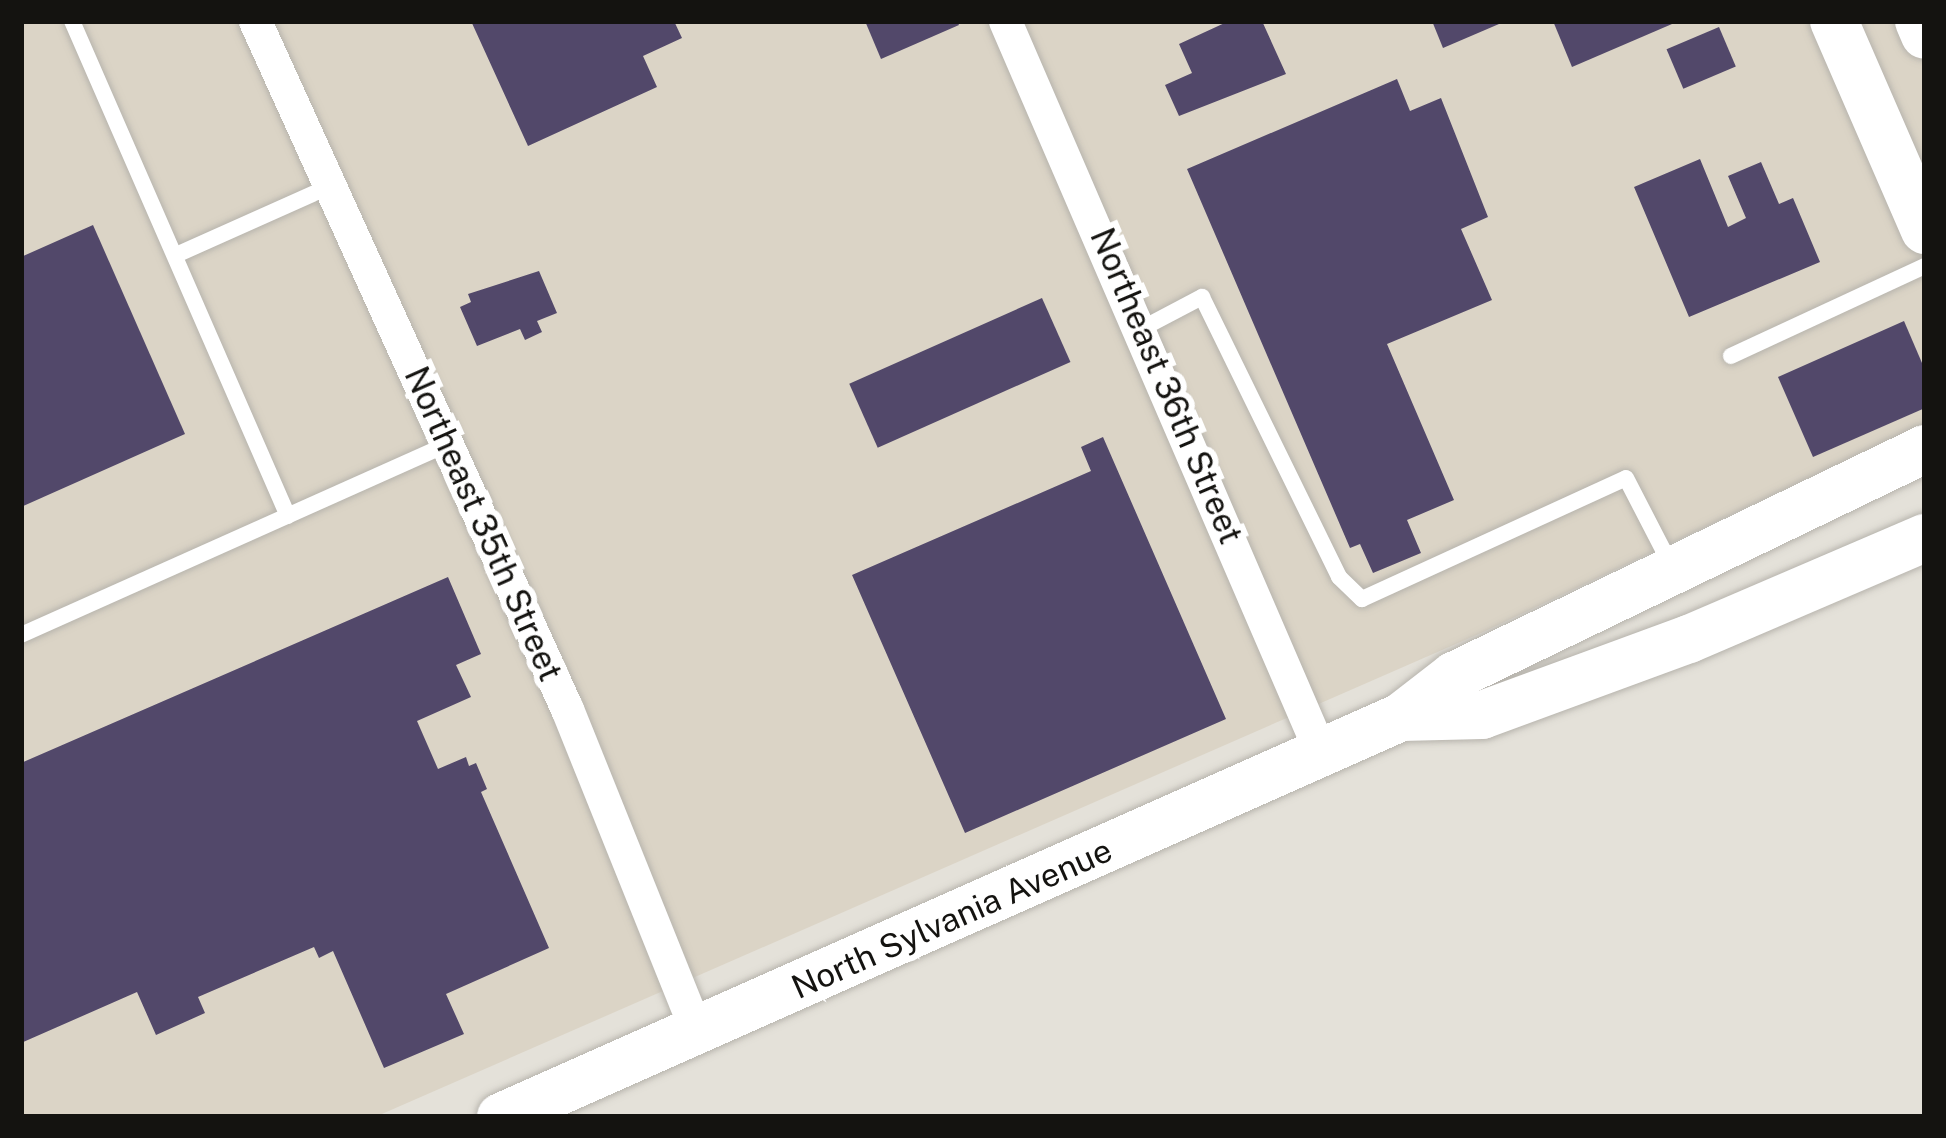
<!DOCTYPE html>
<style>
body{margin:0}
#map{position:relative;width:1946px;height:1138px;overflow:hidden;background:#e4e1d9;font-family:"Public Sans",sans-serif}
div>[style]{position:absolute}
.built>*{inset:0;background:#dbd4c6}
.building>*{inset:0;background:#52486a;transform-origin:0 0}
.roads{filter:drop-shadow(0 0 3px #b7b4ad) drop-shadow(0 0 3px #b7b4ad)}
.service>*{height:16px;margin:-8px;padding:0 8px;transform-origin:8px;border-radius:8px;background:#fff}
.minor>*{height:33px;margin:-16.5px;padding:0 16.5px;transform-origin:16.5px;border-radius:16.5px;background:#fff}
.secondary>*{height:48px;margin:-24px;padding:0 24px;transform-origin:24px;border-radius:24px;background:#fff}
span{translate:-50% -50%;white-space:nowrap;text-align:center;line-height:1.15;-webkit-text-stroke:12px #fff;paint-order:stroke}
.street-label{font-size:33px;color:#141310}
.frame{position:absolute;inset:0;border:24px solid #141310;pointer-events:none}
</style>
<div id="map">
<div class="built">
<div style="clip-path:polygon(21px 21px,1925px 21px,1925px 423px,1481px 633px,375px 1117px,21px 1117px)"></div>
</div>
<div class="building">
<div style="clip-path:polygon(471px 21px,674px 21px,682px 38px,643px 56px,657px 87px,528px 146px)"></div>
<div style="clip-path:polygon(865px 21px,957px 21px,959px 25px,881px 59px)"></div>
<div style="clip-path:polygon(1229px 21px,1262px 21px,1286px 74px,1179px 116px,1165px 85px,1192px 73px,1179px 44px)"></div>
<div style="clip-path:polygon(1432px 21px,1506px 21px,1443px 48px)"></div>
<div style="clip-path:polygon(1553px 21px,1679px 21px,1572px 67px)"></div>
<div style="left:1719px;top:27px;width:43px;height:57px;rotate:67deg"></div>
<div style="clip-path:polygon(1397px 79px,1410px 111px,1441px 98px,1488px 217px,1461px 229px,1492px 300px,1387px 344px,1454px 500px,1407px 520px,1421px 553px,1373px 573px,1360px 544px,1350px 548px,1187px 169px)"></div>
<div style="clip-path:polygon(1700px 159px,1728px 227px,1746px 218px,1728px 176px,1761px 162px,1779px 204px,1793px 198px,1820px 262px,1689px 317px,1634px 187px)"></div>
<div style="clip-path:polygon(93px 225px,185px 434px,21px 507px,21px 257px)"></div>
<div style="clip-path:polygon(539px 271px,557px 313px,537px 321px,542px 332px,525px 340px,520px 329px,477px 346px,460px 307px,471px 302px,468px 294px)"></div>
<div style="left:1042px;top:298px;width:70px;height:211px;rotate:66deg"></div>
<div style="clip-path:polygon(1904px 321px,1925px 370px,1925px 408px,1813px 457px,1778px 377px)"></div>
<div style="clip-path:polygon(1103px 437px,1226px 719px,965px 833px,852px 575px,1091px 471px,1081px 447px)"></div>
<div style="clip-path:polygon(448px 577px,481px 654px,456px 665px,471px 697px,417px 721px,438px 769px,466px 757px,469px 766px,476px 763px,487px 789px,481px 792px,549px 948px,446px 994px,464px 1034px,384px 1068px,333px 951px,319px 958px,314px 947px,198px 997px,205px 1013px,156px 1035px,137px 992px,21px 1043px,21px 763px)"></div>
</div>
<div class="roads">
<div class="service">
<div style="left:72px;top:21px;width:540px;rotate:66.43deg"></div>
<div style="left:176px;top:255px;width:169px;rotate:-24.1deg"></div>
<div style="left:1141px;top:329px;width:69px;rotate:-27.7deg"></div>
<div style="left:1202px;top:297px;width:312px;rotate:63.9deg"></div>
<div style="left:1339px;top:577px;width:32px;rotate:44deg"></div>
<div style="left:1362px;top:599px;width:290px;rotate:-24.6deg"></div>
<div style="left:1626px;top:478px;width:102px;rotate:62.7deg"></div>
<div style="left:1731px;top:356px;width:214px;rotate:-24.9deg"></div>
<div style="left:21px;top:635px;width:467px;rotate:-24.1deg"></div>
</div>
<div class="minor">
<div style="left:255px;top:21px;width:755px;rotate:65.61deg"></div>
<div style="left:567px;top:709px;width:349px;rotate:68.1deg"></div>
<div style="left:1005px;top:21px;width:797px;rotate:66.65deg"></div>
</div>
<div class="secondary">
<div style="left:1834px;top:21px;width:228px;rotate:66.5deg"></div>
<div style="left:1919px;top:21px;width:15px;rotate:67deg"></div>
<div style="left:1401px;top:717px;width:81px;rotate:-1.4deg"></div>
<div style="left:1482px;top:715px;width:221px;rotate:-20.2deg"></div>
<div style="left:1689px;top:639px;width:257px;rotate:-23.2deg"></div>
<div style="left:501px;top:1117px;width:985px;rotate:-23.96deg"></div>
<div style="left:1401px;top:717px;width:67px;rotate:-37.7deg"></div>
<div style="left:1454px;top:676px;width:523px;rotate:-25.73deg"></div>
</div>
</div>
<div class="street-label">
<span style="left:1166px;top:386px;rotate:67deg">Northeast 36th Street</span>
<span style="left:483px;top:524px;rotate:66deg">Northeast 35th Street</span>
<span style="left:952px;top:919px;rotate:-24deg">North Sylvania Avenue</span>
</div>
<div class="frame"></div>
</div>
